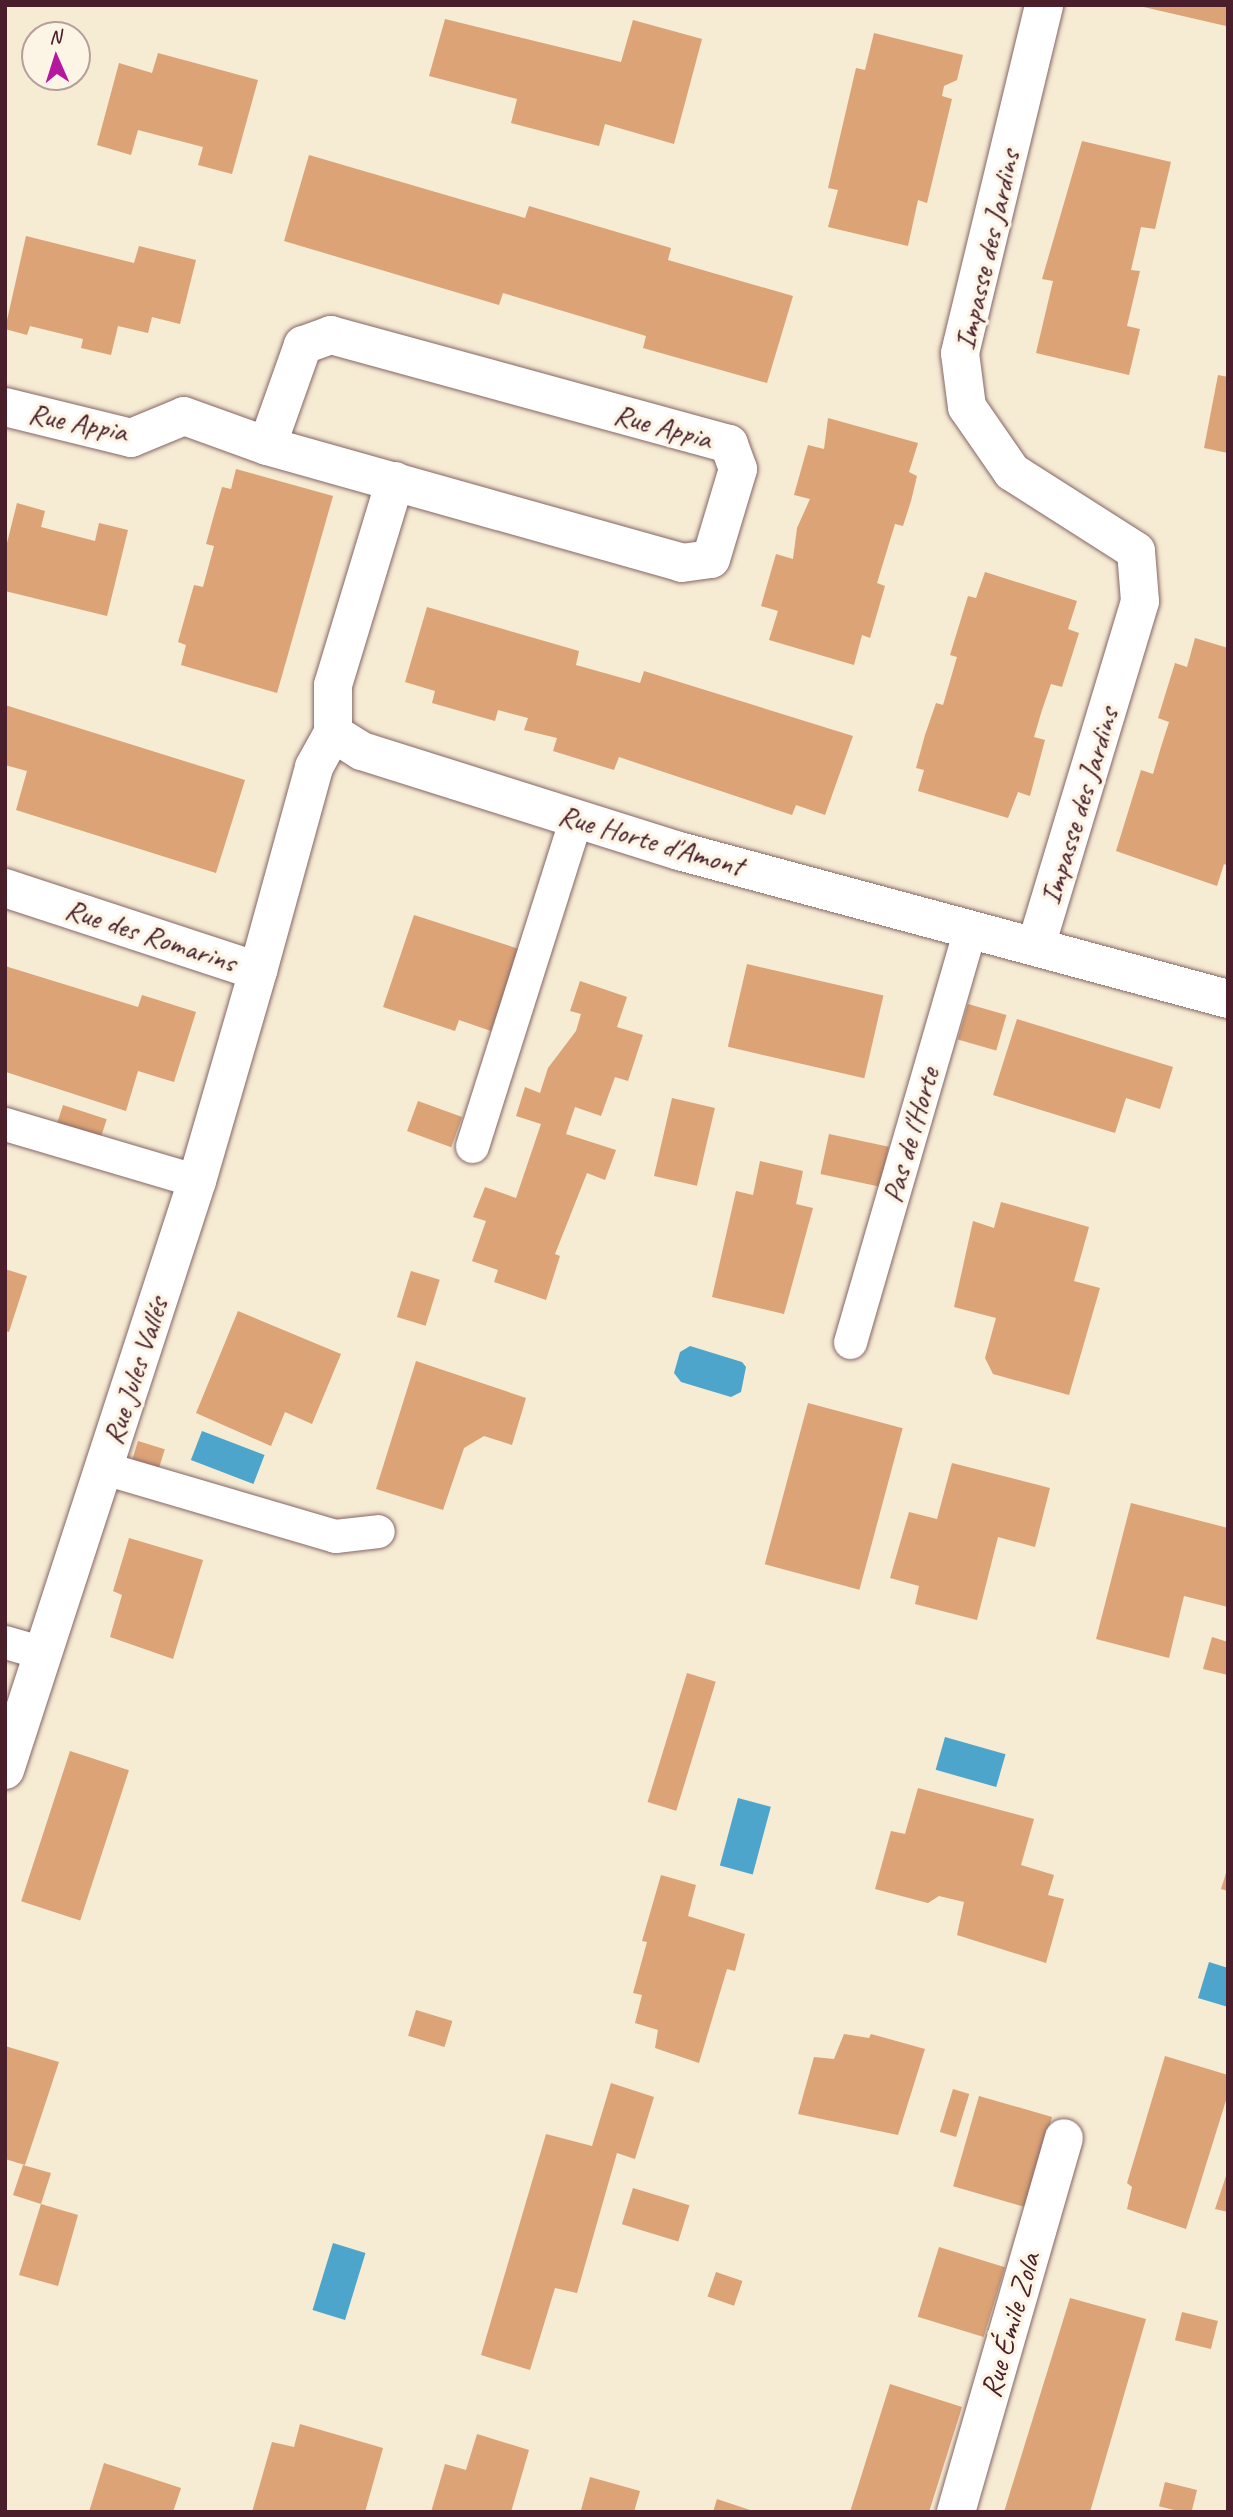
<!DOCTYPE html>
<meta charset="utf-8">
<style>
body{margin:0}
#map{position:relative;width:1233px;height:2517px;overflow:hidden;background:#f6ebd3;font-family:Caveat,sans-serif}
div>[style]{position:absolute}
.water>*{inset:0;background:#4ea5cb;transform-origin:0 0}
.building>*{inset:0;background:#dba376;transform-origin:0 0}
.roads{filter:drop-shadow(0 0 2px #866666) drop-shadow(0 0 2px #866666)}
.service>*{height:33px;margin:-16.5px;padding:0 16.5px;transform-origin:16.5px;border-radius:16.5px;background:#fff}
.minor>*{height:38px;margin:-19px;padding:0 19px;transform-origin:19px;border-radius:19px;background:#fff}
span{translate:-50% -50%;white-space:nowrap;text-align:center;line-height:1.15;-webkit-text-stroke:7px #fcf5e5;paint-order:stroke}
.street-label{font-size:30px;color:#4a1f2b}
.frame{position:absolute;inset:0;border:7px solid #4a1f2b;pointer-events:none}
.north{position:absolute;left:21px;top:21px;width:70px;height:70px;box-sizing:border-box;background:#fcf5e5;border:2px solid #b59f9b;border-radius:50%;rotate:357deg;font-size:19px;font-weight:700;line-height:28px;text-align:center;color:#4a1f2b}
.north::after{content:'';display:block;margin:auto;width:24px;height:32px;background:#b5179e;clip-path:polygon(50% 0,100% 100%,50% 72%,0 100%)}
</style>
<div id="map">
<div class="water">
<div style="clip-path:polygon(690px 1346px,742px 1362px,746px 1367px,741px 1392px,731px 1397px,681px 1382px,674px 1373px,680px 1352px)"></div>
<div style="left:202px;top:1431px;width:67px;height:31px;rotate:21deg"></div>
<div style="left:945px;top:1737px;width:63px;height:34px;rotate:16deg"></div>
<div style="left:738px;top:1798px;width:34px;height:70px;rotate:15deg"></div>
<div style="clip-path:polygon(1209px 1962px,1228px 1968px,1228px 2007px,1198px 1998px)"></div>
<div style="left:333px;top:2243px;width:34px;height:70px;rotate:17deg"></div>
</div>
<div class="building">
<div style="clip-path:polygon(1135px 5px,1228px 5px,1228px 15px,1226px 26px)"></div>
<div style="clip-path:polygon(445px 19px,621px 62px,633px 20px,702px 39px,674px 144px,605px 124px,599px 146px,511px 123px,517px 99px,429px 76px)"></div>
<div style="clip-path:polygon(874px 33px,963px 55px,957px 80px,944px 86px,942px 96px,952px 99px,927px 203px,918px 200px,908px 246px,828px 227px,838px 190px,828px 188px,856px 68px,865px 70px)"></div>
<div style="clip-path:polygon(158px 53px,258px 80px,232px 174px,198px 165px,203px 147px,138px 130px,131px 155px,97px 145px,119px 63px,152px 73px)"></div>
<div style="clip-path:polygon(1082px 141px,1171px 162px,1155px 229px,1141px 227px,1131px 270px,1140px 271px,1127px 326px,1140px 329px,1129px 375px,1036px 353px,1053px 281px,1042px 279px)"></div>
<div style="clip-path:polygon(309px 155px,525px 218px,529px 206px,671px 248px,668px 260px,793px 296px,767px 383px,643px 348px,646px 336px,503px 293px,499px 305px,284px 241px)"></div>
<div style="clip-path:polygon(26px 236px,134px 263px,139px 246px,196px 260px,180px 324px,152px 317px,148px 333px,118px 326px,111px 355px,81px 348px,83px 339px,30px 326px,27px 335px,5px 329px)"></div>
<div style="clip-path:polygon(1218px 375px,1228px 377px,1228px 453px,1204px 448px)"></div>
<div style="clip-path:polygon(828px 418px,918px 443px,909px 472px,917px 476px,911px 501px,903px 526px,895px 524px,877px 583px,885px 586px,870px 638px,862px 635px,854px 665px,769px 640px,778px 611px,761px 606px,776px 554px,793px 559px,797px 528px,810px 499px,794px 495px,808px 445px,824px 449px)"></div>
<div style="clip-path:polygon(236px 469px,333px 496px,277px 693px,181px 665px,186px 645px,178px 642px,194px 585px,203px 587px,214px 546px,206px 544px,214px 515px,222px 487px,231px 489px)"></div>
<div style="clip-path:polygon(17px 503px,45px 511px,41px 527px,95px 541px,99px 523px,128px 530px,107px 616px,5px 591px,5px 551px)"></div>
<div style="clip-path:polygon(985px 572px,1077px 601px,1068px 629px,1079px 633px,1062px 687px,1051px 684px,1042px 710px,1034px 737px,1045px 740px,1030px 796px,1018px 792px,1008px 818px,918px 791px,924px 770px,916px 768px,925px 735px,936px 703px,943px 705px,957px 657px,950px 655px,968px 596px,976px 598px)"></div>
<div style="clip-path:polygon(427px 607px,579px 651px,576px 665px,640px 683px,644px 671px,853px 736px,825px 815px,796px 805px,792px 815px,619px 757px,614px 770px,553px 751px,557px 738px,524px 730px,528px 718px,498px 710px,495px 721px,432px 703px,435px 691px,405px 682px)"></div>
<div style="clip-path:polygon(1195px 638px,1228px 648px,1228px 866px,1224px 864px,1217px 886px,1116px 851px,1141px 770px,1153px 774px,1161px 747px,1169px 722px,1158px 718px,1175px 663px,1187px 667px)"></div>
<div style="clip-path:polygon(5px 705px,245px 780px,216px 873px,16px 810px,27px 771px,5px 765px)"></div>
<div style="clip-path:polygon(414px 915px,519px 949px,491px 1031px,459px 1020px,455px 1031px,383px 1007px)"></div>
<div style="left:747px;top:964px;width:140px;height:85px;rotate:13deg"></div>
<div style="clip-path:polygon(5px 966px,138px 1007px,142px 995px,196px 1012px,174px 1082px,138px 1071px,126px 1111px,6px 1072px)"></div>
<div style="clip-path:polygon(580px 981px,627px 997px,617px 1027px,643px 1035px,628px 1081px,615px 1077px,601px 1116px,575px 1107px,566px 1134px,616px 1150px,605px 1180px,587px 1173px,555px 1254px,560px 1256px,546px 1300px,494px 1282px,498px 1270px,472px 1261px,486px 1221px,473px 1217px,485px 1187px,516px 1198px,541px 1124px,516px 1116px,525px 1087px,540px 1093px,548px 1068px,576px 1031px,581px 1014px,570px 1011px)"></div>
<div style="left:968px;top:1004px;width:40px;height:37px;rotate:16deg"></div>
<div style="clip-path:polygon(1017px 1019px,1173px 1067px,1160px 1109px,1126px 1098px,1115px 1133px,993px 1095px)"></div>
<div style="left:672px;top:1098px;width:44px;height:80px;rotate:13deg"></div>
<div style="left:418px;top:1101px;width:47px;height:32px;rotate:20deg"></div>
<div style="left:63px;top:1105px;width:46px;height:27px;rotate:18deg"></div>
<div style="left:829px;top:1134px;width:61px;height:41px;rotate:12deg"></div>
<div style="clip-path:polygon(760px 1161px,803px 1171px,796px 1204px,813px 1208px,784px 1314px,712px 1297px,736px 1191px,753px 1195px)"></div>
<div style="clip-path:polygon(1001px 1202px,1089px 1227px,1074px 1281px,1100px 1288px,1069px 1395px,993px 1374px,985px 1358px,996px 1318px,954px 1307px,973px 1221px,994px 1228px)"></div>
<div style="clip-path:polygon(5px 1269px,27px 1276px,9px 1332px,5px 1331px)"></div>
<div style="left:411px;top:1271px;width:30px;height:48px;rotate:17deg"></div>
<div style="clip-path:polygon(238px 1311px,341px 1354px,312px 1424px,285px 1412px,271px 1446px,196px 1413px)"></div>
<div style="clip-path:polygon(416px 1361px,526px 1398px,512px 1445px,484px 1436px,464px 1448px,443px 1510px,376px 1489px)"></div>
<div style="left:808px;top:1403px;width:98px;height:167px;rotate:15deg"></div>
<div style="left:138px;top:1441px;width:28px;height:19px;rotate:17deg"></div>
<div style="clip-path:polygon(952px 1463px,1050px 1488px,1035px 1547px,998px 1537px,977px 1620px,915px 1604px,919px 1586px,890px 1578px,909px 1512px,937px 1519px)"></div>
<div style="clip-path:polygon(1131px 1503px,1228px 1528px,1228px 1607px,1184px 1596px,1169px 1658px,1096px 1639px)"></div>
<div style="clip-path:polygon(129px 1538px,203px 1560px,173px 1659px,110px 1637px,122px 1595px,113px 1591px)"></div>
<div style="clip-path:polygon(1212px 1637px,1228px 1642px,1228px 1675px,1203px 1669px)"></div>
<div style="left:687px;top:1673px;width:30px;height:135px;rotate:17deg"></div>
<div style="left:70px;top:1751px;width:62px;height:158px;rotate:18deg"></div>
<div style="clip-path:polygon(918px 1788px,1034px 1819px,1021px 1865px,1054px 1875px,1048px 1895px,1064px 1899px,1046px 1963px,957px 1935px,964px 1902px,939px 1896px,928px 1903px,875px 1889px,891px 1831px,905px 1834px)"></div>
<div style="clip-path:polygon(1227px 1870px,1228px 1870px,1228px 1891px,1221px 1889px)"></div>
<div style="clip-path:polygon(661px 1875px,696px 1885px,688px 1916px,745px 1934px,735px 1971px,727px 1969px,699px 2063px,655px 2048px,658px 2030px,635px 2023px,642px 1995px,633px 1993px,647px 1942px,642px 1941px)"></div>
<div style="left:416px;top:2010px;width:38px;height:27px;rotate:17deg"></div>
<div style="clip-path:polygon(844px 2034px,869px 2038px,871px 2034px,925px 2049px,898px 2135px,798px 2114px,814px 2057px,834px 2059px)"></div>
<div style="clip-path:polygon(5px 2046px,59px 2062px,25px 2165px,5px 2159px)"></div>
<div style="clip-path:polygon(1165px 2056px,1228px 2075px,1228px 2094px,1186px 2229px,1127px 2209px,1132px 2187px,1127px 2183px)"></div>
<div style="clip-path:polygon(611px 2083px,654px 2097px,635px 2159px,617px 2153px,577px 2293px,555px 2288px,530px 2370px,481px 2355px,546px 2134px,592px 2146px)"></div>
<div style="left:953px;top:2089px;width:17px;height:45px;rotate:17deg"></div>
<div style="left:979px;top:2096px;width:76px;height:94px;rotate:16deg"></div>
<div style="clip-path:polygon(23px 2165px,51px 2173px,41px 2204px,78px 2215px,58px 2286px,19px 2275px,41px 2204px,13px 2195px)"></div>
<div style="clip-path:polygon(1228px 2170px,1228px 2212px,1215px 2209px)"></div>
<div style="left:633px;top:2188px;width:59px;height:38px;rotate:17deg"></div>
<div style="left:939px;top:2247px;width:69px;height:73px;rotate:17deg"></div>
<div style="left:716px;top:2272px;width:28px;height:26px;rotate:19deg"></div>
<div style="clip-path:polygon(1070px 2298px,1146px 2319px,1090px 2512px,1004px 2512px)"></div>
<div style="left:1182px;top:2312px;width:37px;height:29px;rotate:14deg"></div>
<div style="clip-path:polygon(890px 2384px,962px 2407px,929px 2512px,850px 2512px)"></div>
<div style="clip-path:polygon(300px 2424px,383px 2448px,365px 2512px,252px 2512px,272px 2442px,294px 2447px)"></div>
<div style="clip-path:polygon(477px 2434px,529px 2450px,511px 2512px,431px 2512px,445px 2464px,466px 2470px)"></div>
<div style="clip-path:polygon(104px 2463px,181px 2488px,173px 2512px,89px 2512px)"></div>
<div style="clip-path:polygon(590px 2477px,640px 2491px,634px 2512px,573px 2512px,581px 2510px)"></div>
<div style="left:1165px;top:2482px;width:33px;height:25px;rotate:14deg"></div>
<div style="clip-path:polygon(717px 2499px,753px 2511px,753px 2512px,713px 2512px)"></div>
</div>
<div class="roads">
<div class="service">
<div style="left:5px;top:1124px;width:200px;rotate:16.5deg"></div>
<div style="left:472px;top:1146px;width:343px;rotate:-72.4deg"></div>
<div style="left:850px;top:1342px;width:431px;rotate:-73.8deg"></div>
<div style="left:104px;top:1468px;width:241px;rotate:16.4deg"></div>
<div style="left:335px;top:1536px;width:43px;rotate:-6.6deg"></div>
<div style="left:5px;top:1642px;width:40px;rotate:16deg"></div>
</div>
<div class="minor">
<div style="left:5px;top:407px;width:130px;rotate:13.8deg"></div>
<div style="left:131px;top:438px;width:57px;rotate:-22.5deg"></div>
<div style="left:184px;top:416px;width:88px;rotate:19.9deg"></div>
<div style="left:267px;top:446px;width:431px;rotate:15.7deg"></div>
<div style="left:682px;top:563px;width:29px;rotate:-8deg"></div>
<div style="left:711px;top:559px;width:94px;rotate:-73.3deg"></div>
<div style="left:738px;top:469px;width:27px;rotate:-110deg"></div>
<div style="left:729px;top:444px;width:413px;rotate:-164.7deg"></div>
<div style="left:331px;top:335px;width:30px;rotate:160deg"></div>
<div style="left:303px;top:345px;width:107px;rotate:109.6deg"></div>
<div style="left:395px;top:481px;width:213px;rotate:106.9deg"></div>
<div style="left:333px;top:685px;width:48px;rotate:90deg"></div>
<div style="left:333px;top:733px;width:34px;rotate:32deg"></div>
<div style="left:362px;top:751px;width:332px;rotate:17.5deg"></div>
<div style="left:679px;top:851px;width:569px;rotate:15.09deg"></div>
<div style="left:5px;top:888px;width:266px;rotate:18.2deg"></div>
<div style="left:258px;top:971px;width:212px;rotate:-74.6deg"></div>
<div style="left:314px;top:767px;width:39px;rotate:-61deg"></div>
<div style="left:1036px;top:946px;width:360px;rotate:-73.2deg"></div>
<div style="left:1140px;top:601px;width:50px;rotate:-94.6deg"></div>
<div style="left:1136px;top:551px;width:147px;rotate:-147.5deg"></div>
<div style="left:1012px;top:472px;width:79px;rotate:-124.7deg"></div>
<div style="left:967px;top:407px;width:54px;rotate:-97.4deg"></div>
<div style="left:960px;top:353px;width:358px;rotate:-76.4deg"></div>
<div style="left:5px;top:1770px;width:620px;rotate:-71.95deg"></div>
<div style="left:197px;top:1181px;width:219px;rotate:-73.8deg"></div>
<div style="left:956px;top:2512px;width:389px;rotate:-73.9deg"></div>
</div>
</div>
<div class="street-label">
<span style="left:987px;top:250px;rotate:-77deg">Impasse des Jardins</span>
<span style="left:78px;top:422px;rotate:11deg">Rue Appia</span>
<span style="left:663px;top:426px;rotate:15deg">Rue Appia</span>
<span style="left:1079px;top:806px;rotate:-73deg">Impasse des Jardins</span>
<span style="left:651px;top:840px;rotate:16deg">Rue Horte d'Amont</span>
<span style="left:151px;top:935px;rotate:18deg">Rue des Romarins</span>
<span style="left:910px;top:1135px;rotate:-74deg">Pas de l'Horte</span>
<span style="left:135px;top:1371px;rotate:-72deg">Rue Jules Vallés</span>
<span style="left:1010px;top:2325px;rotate:-74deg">Rue Émile Zola</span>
</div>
<div class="frame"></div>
<div class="north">N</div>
</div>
